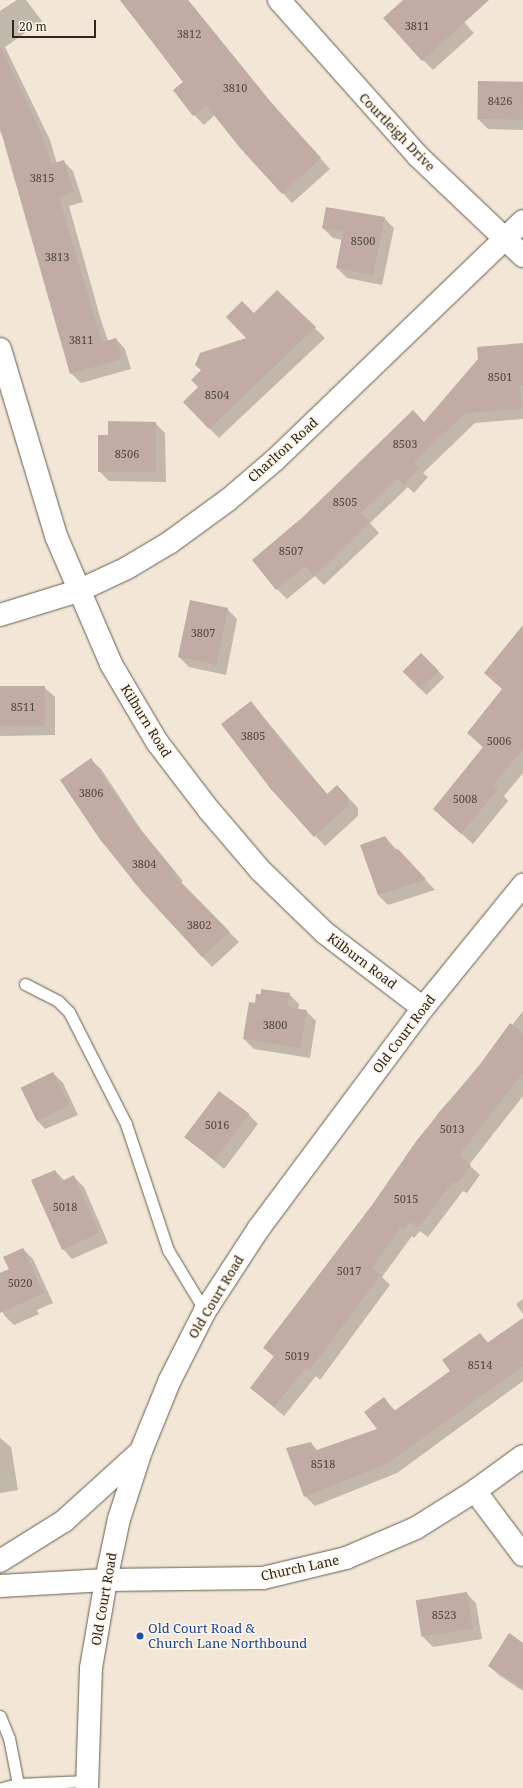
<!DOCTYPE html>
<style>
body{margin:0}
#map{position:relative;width:523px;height:1788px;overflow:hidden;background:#f2e6d6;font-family:"Noto Serif",serif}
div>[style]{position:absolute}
.shadow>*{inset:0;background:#0003;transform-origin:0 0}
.building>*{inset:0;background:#c0aba5;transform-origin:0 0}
.roads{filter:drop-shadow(0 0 1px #675d4f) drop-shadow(0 0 1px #675d4f)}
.service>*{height:11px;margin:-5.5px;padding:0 5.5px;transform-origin:5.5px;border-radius:5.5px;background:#fff}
.minor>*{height:22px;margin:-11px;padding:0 11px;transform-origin:11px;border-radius:11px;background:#fff}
.tertiary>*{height:22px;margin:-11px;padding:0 11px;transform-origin:11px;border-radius:11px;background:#fff}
.secondary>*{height:22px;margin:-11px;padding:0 11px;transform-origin:11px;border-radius:11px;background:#fff}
.dots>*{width:11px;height:11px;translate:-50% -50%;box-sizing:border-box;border:2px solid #fef4e7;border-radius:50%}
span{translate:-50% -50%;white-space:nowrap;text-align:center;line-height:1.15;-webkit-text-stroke:3px #fef4e7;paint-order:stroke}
.number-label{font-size:11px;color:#504741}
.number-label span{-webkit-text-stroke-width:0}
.street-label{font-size:13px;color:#2a2620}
.transit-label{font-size:13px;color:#164399}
.left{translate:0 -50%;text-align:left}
.scale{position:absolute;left:12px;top:20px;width:84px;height:18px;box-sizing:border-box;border:2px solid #2a2620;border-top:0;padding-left:5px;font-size:12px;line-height:14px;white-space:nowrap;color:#2a2620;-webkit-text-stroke:3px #fef4e7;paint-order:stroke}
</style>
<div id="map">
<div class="shadow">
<div style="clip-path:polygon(17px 0,26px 0,42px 21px,5px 47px,50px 140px,57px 164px,63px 161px,73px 171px,83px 202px,69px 206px,100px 317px,108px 341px,116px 339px,125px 349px,131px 369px,81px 383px,71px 373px,6px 143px,0 131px,0 11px)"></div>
<div style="clip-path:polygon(120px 0,188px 0,278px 111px,330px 169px,292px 203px,240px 147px,215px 115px,204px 125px,194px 115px,184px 82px)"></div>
<div style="clip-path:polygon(405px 0,444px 0,474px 33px,433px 70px,423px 60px)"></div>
<div style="clip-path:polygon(523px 83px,523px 130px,488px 129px,478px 119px)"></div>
<div style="clip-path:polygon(384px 218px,394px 228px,382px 285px,347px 278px,337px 268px,342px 240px,333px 238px,323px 228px)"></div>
<div style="clip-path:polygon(277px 292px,325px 338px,219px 438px,209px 428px,248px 338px,254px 314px)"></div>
<div style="clip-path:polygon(523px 344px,523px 419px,475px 423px,423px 473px,428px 477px,414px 493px,408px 487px,370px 523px,379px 533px,324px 585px,315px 576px,287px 599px,277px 589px,424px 423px)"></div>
<div style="clip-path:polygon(155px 423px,165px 433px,166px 482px,109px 481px,99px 471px,109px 436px)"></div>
<div style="clip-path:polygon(227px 609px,237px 619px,226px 675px,189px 667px,179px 657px)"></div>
<div style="clip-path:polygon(523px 634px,523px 773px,504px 796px,508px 801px,473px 844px,434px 809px,484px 748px,468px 733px,503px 690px)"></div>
<div style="left:421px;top:654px;width:33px;height:25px;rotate:45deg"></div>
<div style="clip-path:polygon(45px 688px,55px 697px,55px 735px,0 736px,0 689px)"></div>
<div style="clip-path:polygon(251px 702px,328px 795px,337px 786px,358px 808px,358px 816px,325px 846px,270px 788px)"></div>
<div style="clip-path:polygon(91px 760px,101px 769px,142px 831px,183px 881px,181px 883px,239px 942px,212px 967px,144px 892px)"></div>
<div style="clip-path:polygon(385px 837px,397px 850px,435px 890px,388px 905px,378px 895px,362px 845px)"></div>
<div style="clip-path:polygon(289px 994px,299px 1004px,298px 1010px,306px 1011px,316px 1021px,310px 1058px,254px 1049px,244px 1039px,256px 1005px)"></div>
<div style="clip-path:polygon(523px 1011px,523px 1096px,469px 1165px,480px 1175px,467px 1193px,463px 1191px,428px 1237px,420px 1231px,414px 1238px,412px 1236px,382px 1277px,390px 1285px,320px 1380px,316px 1376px,284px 1416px,251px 1388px,274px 1357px,264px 1347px,373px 1206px,439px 1112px,482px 1064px)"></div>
<div style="clip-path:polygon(53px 1073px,63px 1083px,78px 1115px,45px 1129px,36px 1119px)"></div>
<div style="clip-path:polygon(248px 1114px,258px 1124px,224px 1169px,186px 1137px)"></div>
<div style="clip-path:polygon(55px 1171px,65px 1181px,74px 1177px,84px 1187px,108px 1243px,72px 1259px,63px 1249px)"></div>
<div style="clip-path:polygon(23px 1249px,33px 1259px,53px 1303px,37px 1310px,39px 1314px,14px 1325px,4px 1315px,0 1305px,0 1274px,10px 1270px)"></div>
<div style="clip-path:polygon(523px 1299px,523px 1314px,516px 1304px)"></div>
<div style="clip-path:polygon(523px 1319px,523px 1381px,397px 1473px,315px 1506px,305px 1496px,311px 1443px,318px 1451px,378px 1430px,384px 1399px,396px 1411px,451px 1371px,480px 1334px,489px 1343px)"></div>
<div style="clip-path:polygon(0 1438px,11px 1447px,18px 1490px,0 1493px)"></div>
<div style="clip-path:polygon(466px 1593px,476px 1603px,482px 1639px,433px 1647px,423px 1637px)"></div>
<div style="clip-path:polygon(523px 1644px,523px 1691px,499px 1675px,489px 1666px)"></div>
</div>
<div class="building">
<div style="clip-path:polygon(120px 0,188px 0,269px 100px,321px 158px,282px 194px,240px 148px,206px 105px,193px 116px,173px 90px,183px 82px)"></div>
<div style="clip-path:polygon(403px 0,489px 0,422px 61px,383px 18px)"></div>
<div style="clip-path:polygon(0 46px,40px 130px,51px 164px,64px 160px,74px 192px,59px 197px,91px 306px,102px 342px,116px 338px,122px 359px,70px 374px,0 128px)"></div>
<div style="left:478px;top:81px;width:45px;height:38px;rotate:1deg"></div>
<div style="clip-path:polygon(326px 207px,385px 217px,373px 275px,336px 268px,343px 232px,322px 228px)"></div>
<div style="clip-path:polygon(277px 290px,316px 327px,209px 429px,183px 402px,198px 387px,191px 380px,201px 370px,195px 365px,200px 353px,246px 338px,226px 317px,242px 301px,254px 313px)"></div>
<div style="clip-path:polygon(523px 343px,523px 386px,520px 386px,522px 409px,465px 413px,414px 462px,419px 467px,404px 485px,398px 478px,361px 513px,370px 522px,323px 568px,313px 576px,305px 566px,276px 590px,252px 560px,304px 516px,413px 410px,424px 422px,478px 359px,477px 347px)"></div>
<div style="clip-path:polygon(108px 421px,156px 422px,156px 472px,98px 472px,98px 435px,108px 435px)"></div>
<div style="left:190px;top:600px;width:39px;height:58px;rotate:12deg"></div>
<div style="clip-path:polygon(523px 625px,523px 749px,493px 785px,498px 789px,461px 834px,433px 809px,483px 747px,467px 733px,502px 689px,484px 673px)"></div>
<div style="left:421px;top:653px;width:25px;height:26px;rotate:45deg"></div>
<div style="left:45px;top:686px;width:40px;height:45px;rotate:90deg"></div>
<div style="clip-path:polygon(251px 701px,296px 760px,327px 794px,337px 785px,348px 797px,348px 806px,314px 837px,270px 788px,221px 724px)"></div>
<div style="clip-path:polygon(91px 758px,132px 820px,174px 871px,172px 873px,230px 932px,202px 957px,143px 893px,99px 838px,60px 780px)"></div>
<div style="clip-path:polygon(385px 836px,394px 850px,398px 849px,426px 879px,378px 895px,360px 845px)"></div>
<div style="clip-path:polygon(261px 989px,290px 993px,287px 1007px,307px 1010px,300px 1048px,243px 1039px,249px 1002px,255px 1003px,256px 994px,261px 994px)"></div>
<div style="clip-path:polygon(510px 1023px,523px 1033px,523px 1073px,459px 1155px,471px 1165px,457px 1184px,453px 1182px,418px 1228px,410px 1222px,404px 1229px,401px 1227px,372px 1268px,381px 1275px,310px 1370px,306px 1367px,274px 1407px,250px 1388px,274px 1356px,263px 1348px,372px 1205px,417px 1140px,481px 1063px)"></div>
<div style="left:53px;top:1072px;width:37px;height:36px;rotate:64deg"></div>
<div style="left:219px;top:1091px;width:38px;height:58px;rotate:37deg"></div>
<div style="clip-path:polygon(55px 1170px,60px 1182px,74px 1175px,99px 1233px,62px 1250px,31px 1180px)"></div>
<div style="clip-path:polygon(23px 1248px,44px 1293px,0 1313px,0 1273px,9px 1269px,3px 1257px)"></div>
<div style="clip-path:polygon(523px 1318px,523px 1366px,387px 1464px,304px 1497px,286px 1448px,311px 1442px,314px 1451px,377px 1429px,364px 1412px,384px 1397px,394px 1411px,450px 1371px,442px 1360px,480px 1333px,487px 1343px)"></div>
<div style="left:467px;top:1592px;width:37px;height:52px;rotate:81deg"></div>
<div style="clip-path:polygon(509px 1633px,523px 1643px,523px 1688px,488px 1666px)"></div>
</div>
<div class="roads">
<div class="service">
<div style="left:25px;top:984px;width:37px;rotate:27deg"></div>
<div style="left:58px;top:1001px;width:16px;rotate:45deg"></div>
<div style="left:69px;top:1012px;width:126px;rotate:63deg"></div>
<div style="left:126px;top:1124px;width:133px;rotate:71.6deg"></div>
<div style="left:168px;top:1250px;width:71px;rotate:58.8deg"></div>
<div style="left:0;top:1716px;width:24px;rotate:68deg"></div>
<div style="left:9px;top:1738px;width:47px;rotate:78.9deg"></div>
<div style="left:18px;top:1784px;width:68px;rotate:-2.5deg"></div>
<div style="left:2px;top:1788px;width:16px;rotate:-14deg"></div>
</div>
<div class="minor">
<div style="left:0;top:349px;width:195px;rotate:73.3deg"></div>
<div style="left:56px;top:536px;width:139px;rotate:66.7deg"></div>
<div style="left:111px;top:664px;width:91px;rotate:59.5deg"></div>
<div style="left:157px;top:742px;width:86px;rotate:52.6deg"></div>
<div style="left:209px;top:810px;width:79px;rotate:49.6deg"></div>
<div style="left:260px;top:870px;width:91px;rotate:44.1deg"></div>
<div style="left:325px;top:933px;width:123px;rotate:37.4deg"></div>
<div style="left:0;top:615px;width:82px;rotate:-17.1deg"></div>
<div style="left:78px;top:591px;width:54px;rotate:-25.1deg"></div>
<div style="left:127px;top:568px;width:49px;rotate:-30.8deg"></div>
<div style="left:169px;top:543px;width:73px;rotate:-36.1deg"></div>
<div style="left:228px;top:500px;width:63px;rotate:-40.5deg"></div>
<div style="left:276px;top:459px;width:343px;rotate:-43.9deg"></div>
<div style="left:475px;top:1491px;width:80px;rotate:53.1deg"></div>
</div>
<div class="tertiary">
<div style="left:279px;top:0;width:209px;rotate:48.3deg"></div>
<div style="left:418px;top:156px;width:145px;rotate:43.6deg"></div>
<div style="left:0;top:1586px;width:106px;rotate:-3.2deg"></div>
<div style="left:106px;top:1580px;width:157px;rotate:-0.7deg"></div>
<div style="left:263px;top:1578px;width:85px;rotate:-13.5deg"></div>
<div style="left:346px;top:1558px;width:76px;rotate:-23.2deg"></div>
<div style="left:416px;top:1528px;width:70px;rotate:-32.1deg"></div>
<div style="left:475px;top:1491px;width:59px;rotate:-36.1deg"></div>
</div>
<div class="secondary">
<div style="left:0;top:1561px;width:75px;rotate:-32deg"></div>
<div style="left:64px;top:1521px;width:103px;rotate:-42.2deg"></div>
<div style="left:87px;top:1788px;width:120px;rotate:-88.1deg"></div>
<div style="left:91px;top:1668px;width:89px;rotate:-80.3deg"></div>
<div style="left:106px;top:1580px;width:62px;rotate:-78deg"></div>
<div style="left:119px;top:1519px;width:71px;rotate:-72.1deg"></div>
<div style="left:141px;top:1451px;width:77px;rotate:-67.8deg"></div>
<div style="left:170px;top:1380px;width:77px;rotate:-63.1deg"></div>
<div style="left:205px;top:1311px;width:99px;rotate:-57deg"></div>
<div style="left:259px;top:1228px;width:274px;rotate:-53.3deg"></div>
<div style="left:423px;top:1008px;width:159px;rotate:-50.9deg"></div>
</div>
</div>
<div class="dots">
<div style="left:140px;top:1636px;background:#1a4fb4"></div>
</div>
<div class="number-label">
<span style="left:417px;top:26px">3811</span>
<span style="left:189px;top:34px">3812</span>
<span style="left:235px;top:88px">3810</span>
<span style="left:500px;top:101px">8426</span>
<span style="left:42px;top:178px">3815</span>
<span style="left:363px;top:241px">8500</span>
<span style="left:57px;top:257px">3813</span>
<span style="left:81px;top:340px">3811</span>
<span style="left:500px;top:377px">8501</span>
<span style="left:217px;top:395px">8504</span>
<span style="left:405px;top:444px">8503</span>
<span style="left:127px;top:454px">8506</span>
<span style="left:345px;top:502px">8505</span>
<span style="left:291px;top:551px">8507</span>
<span style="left:203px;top:633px">3807</span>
<span style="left:23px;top:707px">8511</span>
<span style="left:253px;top:736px">3805</span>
<span style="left:499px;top:741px">5006</span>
<span style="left:91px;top:793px">3806</span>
<span style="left:465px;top:799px">5008</span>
<span style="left:144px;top:864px">3804</span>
<span style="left:199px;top:925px">3802</span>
<span style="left:275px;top:1025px">3800</span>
<span style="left:217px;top:1125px">5016</span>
<span style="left:452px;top:1129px">5013</span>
<span style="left:406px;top:1199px">5015</span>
<span style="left:65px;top:1207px">5018</span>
<span style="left:349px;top:1271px">5017</span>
<span style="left:20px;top:1283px">5020</span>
<span style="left:297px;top:1356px">5019</span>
<span style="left:480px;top:1365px">8514</span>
<span style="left:323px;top:1464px">8518</span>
<span style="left:444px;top:1615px">8523</span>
</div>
<div class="street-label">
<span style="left:397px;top:132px;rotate:46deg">Courtleigh Drive</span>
<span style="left:283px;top:450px;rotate:-42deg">Charlton Road</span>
<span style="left:146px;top:721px;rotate:58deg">Kilburn Road</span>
<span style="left:362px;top:961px;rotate:37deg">Kilburn Road</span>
<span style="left:404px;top:1034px;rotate:-53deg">Old Court Road</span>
<span style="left:216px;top:1297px;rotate:-59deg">Old Court Road</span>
<span style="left:300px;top:1568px;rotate:-12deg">Church Lane</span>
<span style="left:104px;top:1599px;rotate:-80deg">Old Court Road</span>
</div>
<div class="transit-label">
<span class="left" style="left:148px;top:1636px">Old Court Road &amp;<br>Church Lane Northbound</span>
</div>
<div class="scale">20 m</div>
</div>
